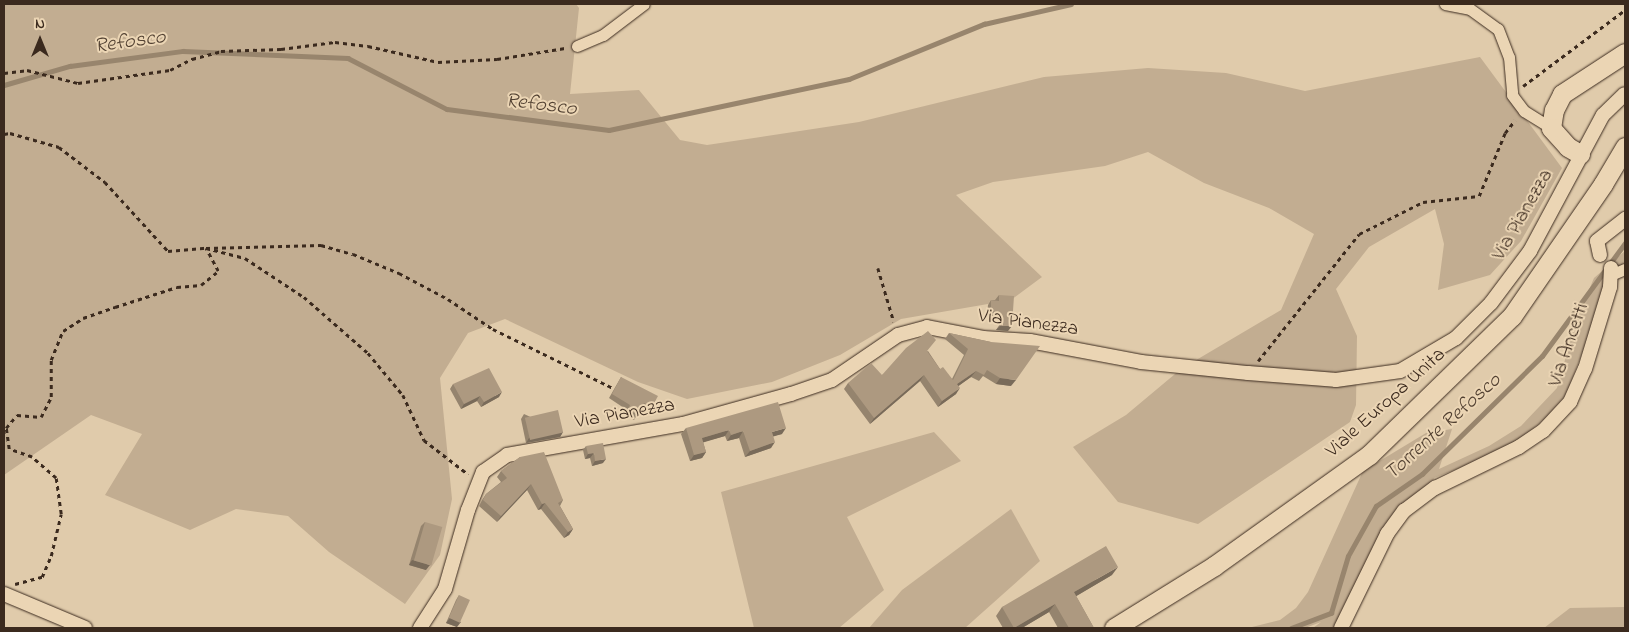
<!DOCTYPE html>
<style>
body{margin:0}
#map{position:relative;width:1629px;height:632px;overflow:hidden;background:#e0cbab;font-family:"Indie Flower",sans-serif}
div>[style]{position:absolute}
.green>*{inset:0;background:#c2ad91}
.stream>*{height:4.5px;margin:-2.25px;padding:0 2.25px;transform-origin:2.25px;border-radius:2.25px;background:#98856d}
.path>*{height:2.5px;margin-top:-1.25px;transform-origin:0;background:repeating-linear-gradient(90deg,#3b2a1e 0 4px,transparent 0 8px)}
.roads{filter:drop-shadow(0 0 1px #3b2a1e) drop-shadow(0 0 1px #3b2a1e)}
.minor>*{height:11px;margin:-5.5px;padding:0 5.5px;transform-origin:5.5px;border-radius:5.5px;background:#ebd5b4}
.tertiary>*{height:14px;margin:-7px;padding:0 7px;transform-origin:7px;border-radius:7px;background:#ebd5b4}
.trunk>*{height:19px;margin:-9.5px;padding:0 9.5px;transform-origin:9.5px;border-radius:9.5px;background:#ebd5b4}
.wall>*{inset:0;background:#95846e}
.shaded-wall>*{inset:0;background:#796b5a}
.building>*{inset:0;background:#ad9980;transform-origin:0 0}
span{translate:-50% -50%;white-space:nowrap;text-align:center;line-height:1.15;-webkit-text-stroke:4px #ebd5b4;paint-order:stroke}
.street-label{font-size:20px;color:#3b2a1e}
.water-label{font-size:21px;color:#524132;font-style:italic}
.frame{position:absolute;inset:0;border:5px solid #3b2a1e;pointer-events:none}
.north{position:absolute;left:15px;top:15px;width:50px;height:50px;-webkit-text-stroke:4px #ebd5b4;paint-order:stroke;rotate:0deg;font-size:14px;font-weight:700;line-height:20px;text-align:center;color:#3b2a1e}
.north::after{content:'';display:block;margin:auto;width:18px;height:22px;background:#3b2a1e;clip-path:polygon(50% 0,100% 100%,50% 72%,0 100%)}
</style>
<div id="map">
<div class="green">
<div style="clip-path:polygon(4px 4px,576px 4px,579px 8px,570px 94px,639px 90px,680px 140px,707px 145px,859px 122px,1044px 77px,1148px 68px,1226px 73px,1305px 91px,1480px 57px,1562px 168px,1521px 241px,1490px 275px,1438px 290px,1444px 244px,1435px 209px,1369px 247px,1336px 289px,1357px 336px,1356px 405px,1350px 422px,1198px 524px,1118px 502px,1073px 447px,1126px 415px,1181px 369px,1281px 310px,1314px 234px,1269px 208px,1204px 183px,1148px 152px,1105px 166px,993px 182px,956px 195px,1042px 277px,1011px 300px,901px 319px,840px 355px,772px 382px,687px 399px,638px 382px,505px 319px,468px 333px,440px 378px,452px 499px,440px 555px,405px 604px,329px 552px,288px 516px,236px 509px,190px 530px,105px 495px,142px 434px,91px 415px,4px 475px)"></div>
<div style="clip-path:polygon(1625px 251px,1625px 263px,1615px 269px,1566px 395px,1546px 418px,1524px 436px,1492px 455px,1434px 478px,1432px 485px,1385px 535px,1335px 627px,1313px 628px,1321px 622px,1305px 628px,1248px 628px,1280px 620px,1296px 608px,1308px 592px,1363px 471px,1426px 433px,1452px 429px,1439px 469px,1489px 446px,1521px 426px,1557px 388px,1576px 321px,1594px 278px)"></div>
<div style="clip-path:polygon(934px 432px,961px 461px,847px 517px,884px 590px,839px 628px,754px 628px,721px 492px)"></div>
<div style="clip-path:polygon(1011px 509px,1040px 561px,965px 628px,869px 628px,902px 590px)"></div>
<div style="clip-path:polygon(1625px 607px,1625px 628px,1544px 628px,1570px 608px)"></div>
</div>
<div class="stream">
<div style="left:4px;top:85px;width:69px;rotate:-16.1deg"></div>
<div style="left:70px;top:66px;width:114px;rotate:-7.6deg"></div>
<div style="left:183px;top:51px;width:165px;rotate:2.4deg"></div>
<div style="left:348px;top:58px;width:111px;rotate:27.3deg"></div>
<div style="left:447px;top:109px;width:163px;rotate:7.4deg"></div>
<div style="left:609px;top:130px;width:245px;rotate:-12deg"></div>
<div style="left:849px;top:79px;width:146px;rotate:-22.2deg"></div>
<div style="left:984px;top:24px;width:89px;rotate:-12.9deg"></div>
<div style="left:1291px;top:628px;width:43px;rotate:-20.6deg"></div>
<div style="left:1331px;top:613px;width:59px;rotate:-73.4deg"></div>
<div style="left:1348px;top:556px;width:57px;rotate:-60.8deg"></div>
<div style="left:1376px;top:506px;width:56px;rotate:-34.8deg"></div>
<div style="left:1422px;top:474px;width:168px;rotate:-44.5deg"></div>
<div style="left:1542px;top:356px;width:140px;rotate:-53.7deg"></div>
</div>
<div class="path">
<div style="left:4px;top:73px;width:23px;rotate:-7deg"></div>
<div style="left:27px;top:70px;width:53px;rotate:14.3deg"></div>
<div style="left:78px;top:83px;width:93px;rotate:-8deg"></div>
<div style="left:170px;top:70px;width:25px;rotate:-27deg"></div>
<div style="left:192px;top:59px;width:30px;rotate:-15deg"></div>
<div style="left:221px;top:51px;width:60px;rotate:-1.9deg"></div>
<div style="left:281px;top:49px;width:54px;rotate:-7.4deg"></div>
<div style="left:335px;top:42px;width:33px;rotate:7deg"></div>
<div style="left:368px;top:46px;width:72px;rotate:12.9deg"></div>
<div style="left:438px;top:62px;width:59px;rotate:-2.9deg"></div>
<div style="left:497px;top:59px;width:69px;rotate:-9.2deg"></div>
<div style="left:1523px;top:86px;width:127px;rotate:-36.7deg"></div>
<div style="left:4px;top:134px;width:6px;rotate:-9deg"></div>
<div style="left:10px;top:133px;width:51px;rotate:15.9deg"></div>
<div style="left:59px;top:147px;width:58px;rotate:37.3deg"></div>
<div style="left:105px;top:182px;width:93px;rotate:47.6deg"></div>
<div style="left:168px;top:251px;width:38px;rotate:-5deg"></div>
<div style="left:206px;top:248px;width:40px;rotate:14.4deg"></div>
<div style="left:245px;top:258px;width:71px;rotate:33.5deg"></div>
<div style="left:304px;top:297px;width:85px;rotate:41.2deg"></div>
<div style="left:368px;top:353px;width:55px;rotate:50.2deg"></div>
<div style="left:403px;top:395px;width:50px;rotate:65deg"></div>
<div style="left:424px;top:440px;width:56px;rotate:37.7deg"></div>
<div style="left:878px;top:268px;width:56px;rotate:73.5deg"></div>
<div style="left:1258px;top:361px;width:162px;rotate:-51.5deg"></div>
<div style="left:1359px;top:234px;width:72px;rotate:-26.6deg"></div>
<div style="left:1423px;top:202px;width:56px;rotate:-6.1deg"></div>
<div style="left:1479px;top:196px;width:68px;rotate:-67.6deg"></div>
<div style="left:1505px;top:133px;width:16px;rotate:-52deg"></div>
<div style="left:649px;top:406px;width:15px;rotate:28deg"></div>
<div style="left:15px;top:584px;width:28px;rotate:-15deg"></div>
<div style="left:42px;top:577px;width:23px;rotate:-67deg"></div>
<div style="left:51px;top:556px;width:43px;rotate:-76.6deg"></div>
<div style="left:61px;top:514px;width:36px;rotate:-98deg"></div>
<div style="left:56px;top:478px;width:32px;rotate:-139deg"></div>
<div style="left:32px;top:457px;width:24px;rotate:-161deg"></div>
<div style="left:9px;top:449px;width:21px;rotate:-98deg"></div>
<div style="left:6px;top:428px;width:17px;rotate:-50deg"></div>
<div style="left:17px;top:415px;width:24px;rotate:5deg"></div>
<div style="left:41px;top:417px;width:22px;rotate:-63deg"></div>
<div style="left:51px;top:397px;width:37px;rotate:-90deg"></div>
<div style="left:51px;top:360px;width:31px;rotate:-68deg"></div>
<div style="left:63px;top:331px;width:24px;rotate:-33deg"></div>
<div style="left:83px;top:318px;width:34px;rotate:-19deg"></div>
<div style="left:115px;top:307px;width:65px;rotate:-17.9deg"></div>
<div style="left:177px;top:287px;width:24px;rotate:-5deg"></div>
<div style="left:201px;top:285px;width:22px;rotate:-39deg"></div>
<div style="left:218px;top:271px;width:26px;rotate:-118deg"></div>
<div style="left:206px;top:248px;width:115px;rotate:-1.5deg"></div>
<div style="left:321px;top:245px;width:33px;rotate:16deg"></div>
<div style="left:353px;top:254px;width:50px;rotate:22.4deg"></div>
<div style="left:399px;top:273px;width:55px;rotate:28deg"></div>
<div style="left:448px;top:299px;width:54px;rotate:33.7deg"></div>
<div style="left:493px;top:329px;width:136px;rotate:26.2deg"></div>
</div>
<div class="roads">
<div class="minor">
<div style="left:1445px;top:4px;width:25px;rotate:11deg"></div>
<div style="left:1470px;top:9px;width:34px;rotate:36deg"></div>
<div style="left:1498px;top:29px;width:30px;rotate:69deg"></div>
<div style="left:1509px;top:57px;width:38px;rotate:85deg"></div>
<div style="left:1512px;top:95px;width:20px;rotate:53deg"></div>
<div style="left:1524px;top:111px;width:32px;rotate:32deg"></div>
<div style="left:577px;top:46px;width:28px;rotate:-23deg"></div>
<div style="left:603px;top:35px;width:51px;rotate:-37.1deg"></div>
<div style="left:1613px;top:274px;width:13px;rotate:-23deg"></div>
</div>
<div class="tertiary">
<div style="left:1600px;top:255px;width:14px;rotate:-102deg"></div>
<div style="left:1597px;top:241px;width:36px;rotate:-38deg"></div>
<div style="left:4px;top:594px;width:88px;rotate:22.8deg"></div>
<div style="left:420px;top:628px;width:46px;rotate:-57.3deg"></div>
<div style="left:445px;top:589px;width:82px;rotate:-73.8deg"></div>
<div style="left:468px;top:510px;width:41px;rotate:-68.5deg"></div>
<div style="left:483px;top:472px;width:29px;rotate:-35deg"></div>
<div style="left:507px;top:455px;width:179px;rotate:-10deg"></div>
<div style="left:683px;top:424px;width:112px;rotate:-15.5deg"></div>
<div style="left:791px;top:394px;width:43px;rotate:-18.9deg"></div>
<div style="left:832px;top:380px;width:80px;rotate:-34.3deg"></div>
<div style="left:898px;top:335px;width:30px;rotate:-15deg"></div>
<div style="left:927px;top:327px;width:57px;rotate:11.1deg"></div>
<div style="left:983px;top:338px;width:47px;rotate:3.7deg"></div>
<div style="left:1030px;top:341px;width:113px;rotate:10.7deg"></div>
<div style="left:1141px;top:362px;width:108px;rotate:5.9deg"></div>
<div style="left:1248px;top:373px;width:88px;rotate:4.5deg"></div>
<div style="left:1336px;top:380px;width:65px;rotate:-8deg"></div>
<div style="left:1400px;top:371px;width:65px;rotate:-30.5deg"></div>
<div style="left:1456px;top:338px;width:49px;rotate:-45deg"></div>
<div style="left:1491px;top:303px;width:65px;rotate:-53.1deg"></div>
<div style="left:1530px;top:251px;width:154px;rotate:-61.8deg"></div>
<div style="left:1603px;top:115px;width:30px;rotate:-44deg"></div>
<div style="left:1341px;top:628px;width:105px;rotate:-63.9deg"></div>
<div style="left:1387px;top:534px;width:29px;rotate:-54deg"></div>
<div style="left:1404px;top:511px;width:39px;rotate:-37deg"></div>
<div style="left:1435px;top:488px;width:93px;rotate:-26deg"></div>
<div style="left:1519px;top:447px;width:29px;rotate:-34deg"></div>
<div style="left:1543px;top:431px;width:40px;rotate:-47deg"></div>
<div style="left:1570px;top:402px;width:36px;rotate:-66deg"></div>
<div style="left:1585px;top:369px;width:86px;rotate:-73deg"></div>
<div style="left:1610px;top:287px;width:19px;rotate:-87deg"></div>
</div>
<div class="trunk">
<div style="left:1580px;top:154px;width:14px;rotate:-150deg"></div>
<div style="left:1568px;top:147px;width:25px;rotate:-132deg"></div>
<div style="left:1551px;top:128px;width:18px;rotate:-81deg"></div>
<div style="left:1554px;top:110px;width:18px;rotate:-63deg"></div>
<div style="left:1562px;top:94px;width:75px;rotate:-33.1deg"></div>
<div style="left:1114px;top:628px;width:118px;rotate:-31.8deg"></div>
<div style="left:1214px;top:566px;width:191px;rotate:-35.6deg"></div>
<div style="left:1369px;top:455px;width:199px;rotate:-44.2deg"></div>
<div style="left:1512px;top:316px;width:160px;rotate:-55.4deg"></div>
<div style="left:1603px;top:184px;width:43px;rotate:-59.3deg"></div>
</div>
</div>
<div class="wall">
<div style="clip-path:polygon(999px 295px,1008px 331px,996px 330px,1000px 324px,994px 324px,995px 316px,987px 316px,988px 305px,991px 300px,995px 300px)"></div>
<div style="clip-path:polygon(949px 333px,991px 342px,1011px 386px,996px 384px,983px 376px,979px 381px,971px 377px,958px 386px,956px 394px,938px 407px,920px 381px,870px 424px,844px 389px,848px 383px,882px 375px,928px 351px,940px 369px,952px 379px,964px 355px,945px 339px)"></div>
<div style="clip-path:polygon(621px 377px,652px 407px,648px 412px,641px 408px,634px 420px,624px 415px,627px 410px,609px 398px)"></div>
<div style="clip-path:polygon(453px 384px,499px 397px,481px 407px,477px 401px,461px 409px,450px 389px)"></div>
<div style="clip-path:polygon(524px 414px,563px 432px,560px 437px,526px 443px,521px 419px)"></div>
<div style="clip-path:polygon(686px 428px,782px 434px,773px 436px,771px 448px,745px 457px,739px 438px,727px 441px,725px 436px,703px 442px,706px 452px,702px 458px,690px 461px,681px 434px)"></div>
<div style="clip-path:polygon(586px 446px,603px 463px,592px 466px,590px 458px,585px 459px,583px 450px)"></div>
<div style="clip-path:polygon(520px 457px,563px 500px,560px 506px,573px 529px,569px 535px,564px 538px,541px 509px,538px 510px,527px 490px,497px 522px,479px 506px,482px 500px,486px 494px,501px 482px,497px 477px,501px 471px)"></div>
<div style="clip-path:polygon(425px 522px,426px 570px,409px 565px,421px 526px)"></div>
<div style="clip-path:polygon(1112px 575px,1076px 596px,1094px 628px,1058px 628px,1049px 612px,1022px 628px,1003px 628px,996px 616px,1002px 607px)"></div>
<div style="clip-path:polygon(459px 595px,457px 627px,446px 623px,456px 600px)"></div>
</div>
<div class="shaded-wall">
<div style="clip-path:polygon(991px 311px,998px 312px,995px 316px,987px 316px)"></div>
<div style="clip-path:polygon(997px 319px,1003px 319px,1000px 324px,994px 324px)"></div>
<div style="clip-path:polygon(1000px 326px,1012px 326px,1008px 331px,996px 330px)"></div>
<div style="clip-path:polygon(976px 371px,971px 377px,953px 390px,957px 384px)"></div>
<div style="clip-path:polygon(924px 375px,920px 381px,870px 424px,874px 418px)"></div>
<div style="clip-path:polygon(1000px 378px,1016px 380px,1011px 386px,996px 384px)"></div>
<div style="clip-path:polygon(960px 388px,956px 394px,938px 407px,942px 401px)"></div>
<div style="clip-path:polygon(502px 392px,499px 397px,481px 407px,484px 402px)"></div>
<div style="clip-path:polygon(480px 396px,477px 401px,461px 409px,464px 404px)"></div>
<div style="clip-path:polygon(786px 428px,782px 434px,768px 438px,772px 432px)"></div>
<div style="clip-path:polygon(729px 430px,725px 436px,698px 444px,702px 438px)"></div>
<div style="clip-path:polygon(743px 431px,739px 438px,727px 441px,731px 435px)"></div>
<div style="clip-path:polygon(563px 432px,560px 437px,526px 443px,529px 438px)"></div>
<div style="clip-path:polygon(775px 442px,771px 448px,745px 457px,750px 451px)"></div>
<div style="clip-path:polygon(706px 452px,702px 458px,690px 461px,694px 455px)"></div>
<div style="clip-path:polygon(594px 453px,590px 458px,585px 459px,588px 454px)"></div>
<div style="clip-path:polygon(606px 459px,603px 463px,592px 466px,595px 461px)"></div>
<div style="clip-path:polygon(531px 484px,527px 490px,497px 522px,501px 516px)"></div>
<div style="clip-path:polygon(545px 503px,541px 509px,538px 510px,542px 504px)"></div>
<div style="clip-path:polygon(573px 529px,569px 535px,564px 538px,568px 532px)"></div>
<div style="clip-path:polygon(412px 560px,430px 565px,426px 570px,409px 565px)"></div>
<div style="clip-path:polygon(1118px 567px,1112px 575px,1068px 601px,1074px 592px)"></div>
<div style="clip-path:polygon(1055px 604px,1049px 612px,1022px 628px,1014px 628px)"></div>
<div style="clip-path:polygon(450px 618px,461px 622px,457px 627px,446px 623px)"></div>
</div>
<div class="building">
<div style="clip-path:polygon(999px 295px,1014px 296px,1012px 326px,1000px 326px,1003px 319px,997px 319px,998px 312px,991px 311px,991px 300px,999px 301px)"></div>
<div style="clip-path:polygon(928px 331px,936px 340px,927px 351px,940px 369px,943px 367px,953px 380px,968px 349px,949px 333px,991px 342px,1040px 346px,1016px 380px,1000px 378px,987px 370px,984px 375px,976px 371px,957px 384px,960px 388px,942px 401px,924px 375px,874px 418px,848px 383px,871px 363px,882px 375px,906px 348px)"></div>
<div style="clip-path:polygon(489px 368px,502px 392px,484px 402px,480px 396px,464px 404px,453px 384px)"></div>
<div style="clip-path:polygon(621px 377px,658px 396px,652px 407px,644px 403px,638px 415px,628px 410px,630px 405px,612px 394px)"></div>
<div style="clip-path:polygon(778px 402px,786px 428px,772px 432px,775px 442px,750px 451px,743px 431px,731px 435px,729px 430px,702px 438px,706px 452px,694px 455px,686px 428px)"></div>
<div style="left:558px;top:410px;width:23px;height:34px;rotate:77deg"></div>
<div style="clip-path:polygon(603px 443px,606px 459px,595px 461px,594px 453px,588px 454px,586px 446px)"></div>
<div style="clip-path:polygon(544px 452px,563px 500px,558px 503px,573px 529px,568px 532px,545px 503px,542px 504px,531px 484px,501px 516px,483px 500px,486px 494px,507px 478px,501px 471px,520px 457px)"></div>
<div style="left:425px;top:522px;width:18px;height:40px;rotate:16deg"></div>
<div style="clip-path:polygon(1106px 546px,1118px 567px,1074px 592px,1094px 628px,1069px 628px,1055px 604px,1014px 628px,1002px 607px)"></div>
<div style="left:459px;top:595px;width:12px;height:25px;rotate:24deg"></div>
</div>
<div class="street-label">
<span style="left:1523px;top:215px;rotate:-60deg">Via Pianezza</span>
<span style="left:1028px;top:323px;rotate:8deg">Via Pianezza</span>
<span style="left:1569px;top:345px;rotate:-71deg">Via Ancetti</span>
<span style="left:1386px;top:403px;rotate:-42deg">Viale Europa Unita</span>
<span style="left:625px;top:414px;rotate:-10deg">Via Pianezza</span>
</div>
<div class="water-label">
<span style="left:130px;top:42px;rotate:-8deg">Refosco</span>
<span style="left:541px;top:105px;rotate:7deg">Refosco</span>
<span style="left:1443px;top:427px;rotate:-42deg">Torrente Refosco</span>
</div>
<div class="frame"></div>
<div class="north">N</div>
</div>
